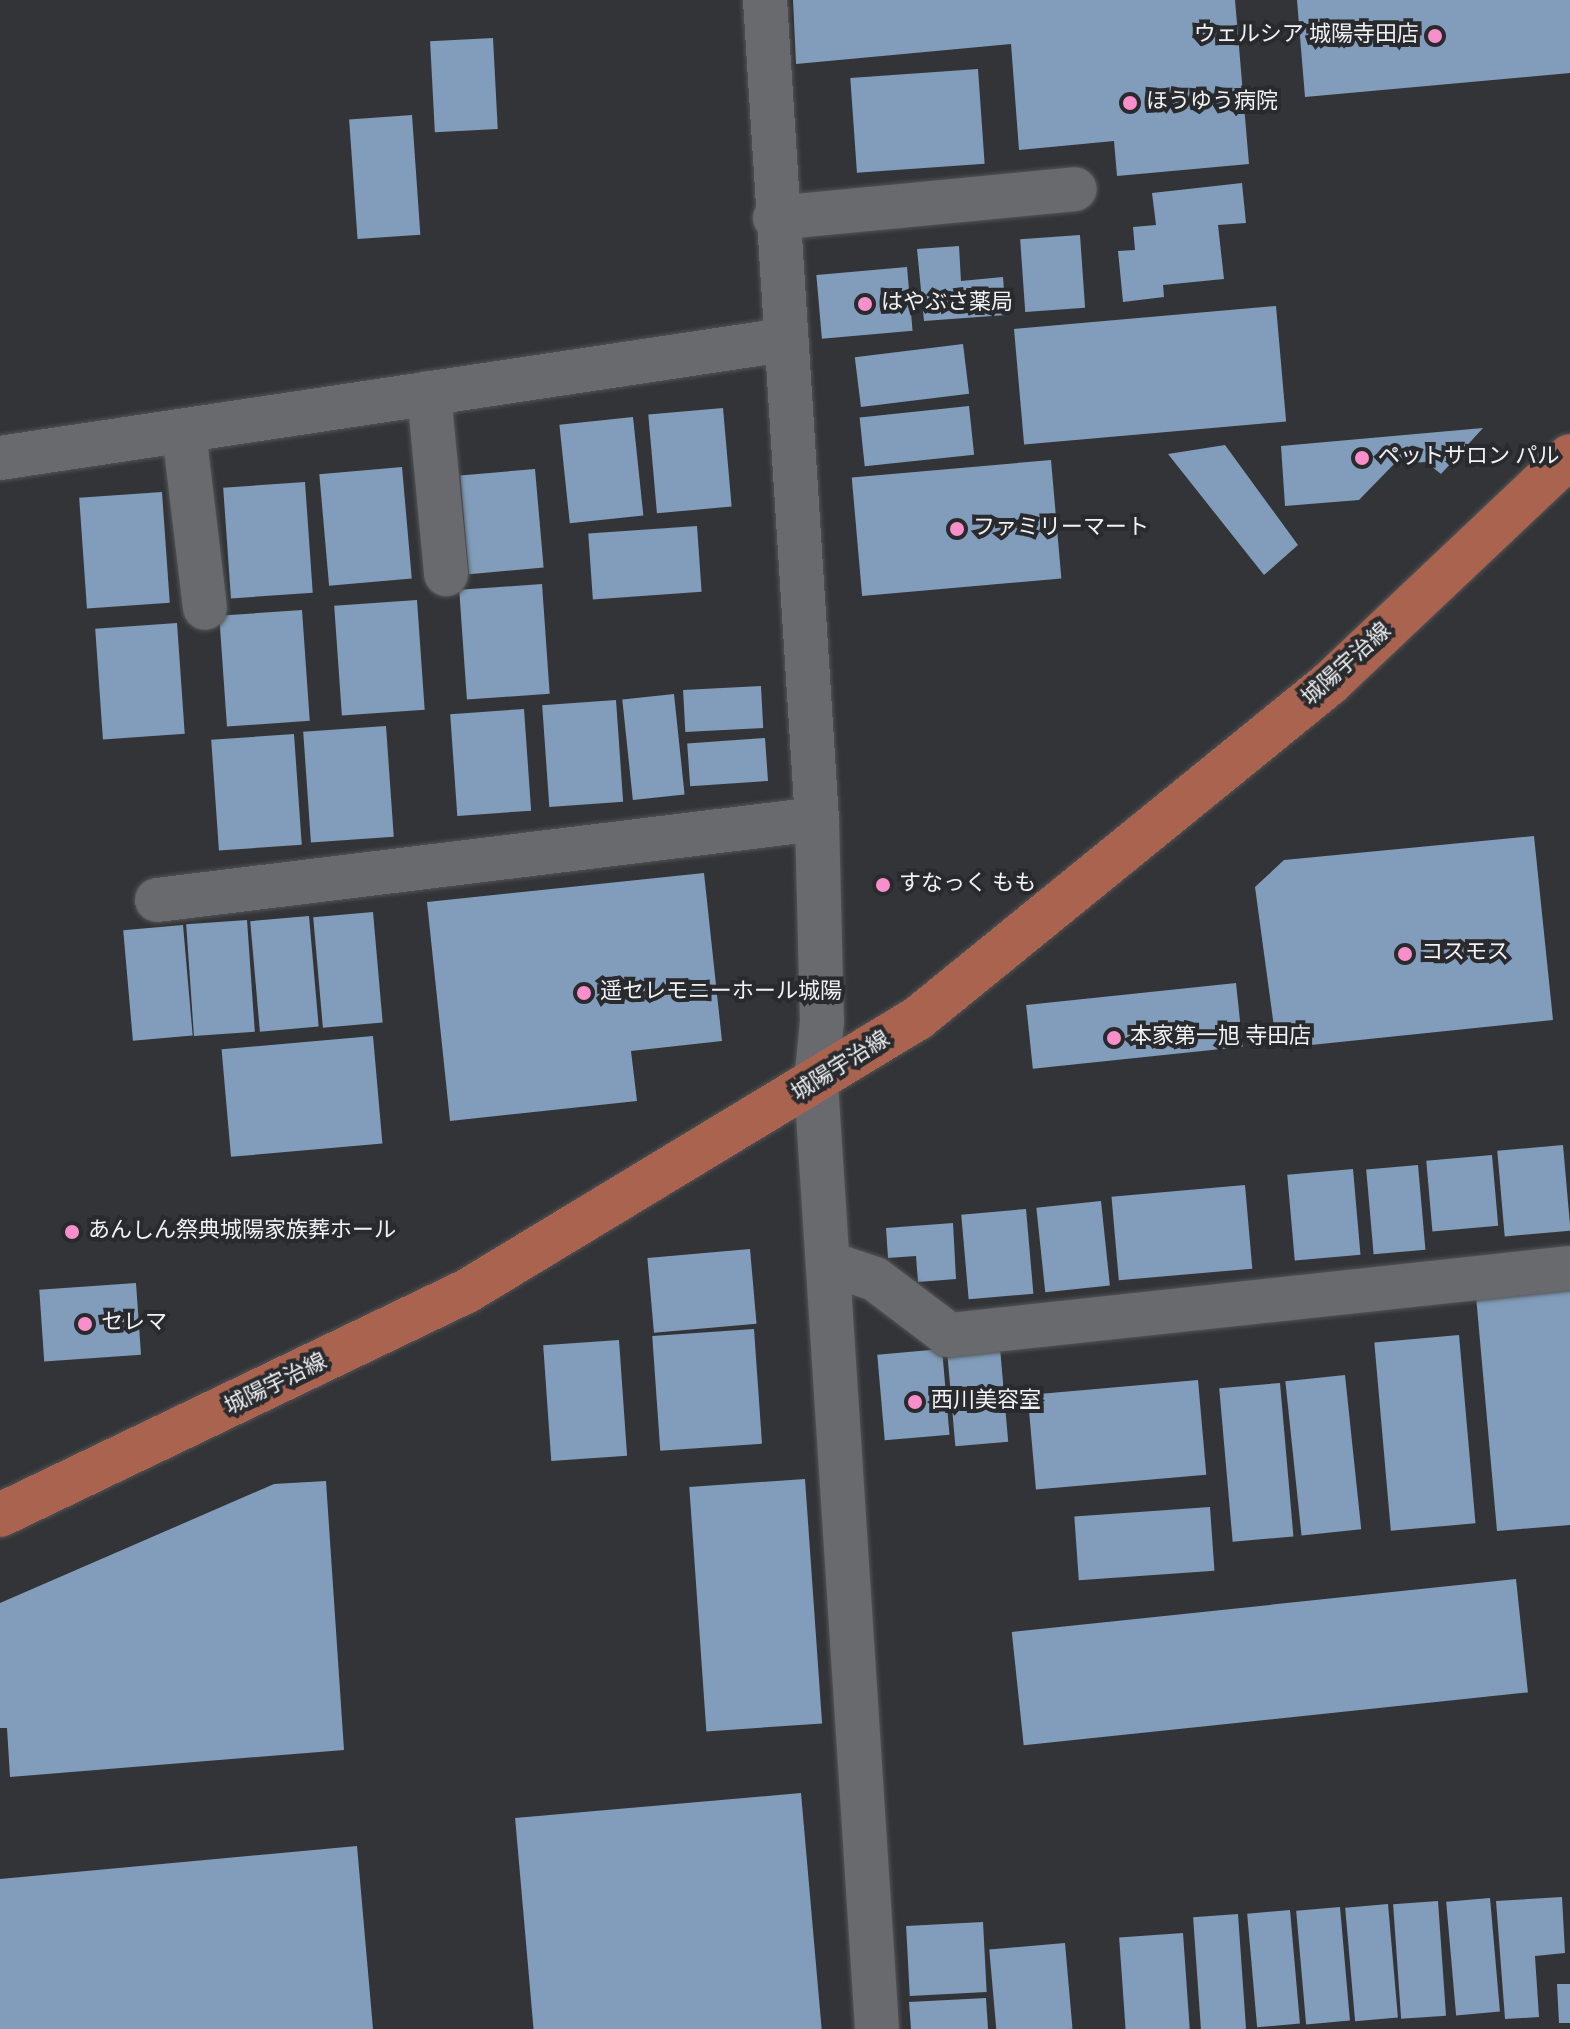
<!DOCTYPE html>
<meta charset="utf-8">
<style>
body{margin:0}
#map{position:relative;width:1570px;height:2029px;overflow:hidden;background:#333437;font-family:Overpass,"Noto Sans JP",sans-serif}
div>[style]{position:absolute}
.building>*{inset:0;background:#819dbb;transform-origin:0 0}
.roads{filter:drop-shadow(0 0 2px #525456) drop-shadow(0 0 2px #525456)}
.minor>*{height:44px;margin:-22px;padding:0 22px;transform-origin:22px;border-radius:22px;background:#686a6d}
.major>*{height:44px;margin:-22px;padding:0 22px;transform-origin:22px;border-radius:22px;background:#a9634f}
.dots>*{width:22px;height:22px;translate:-50% -50%;box-sizing:border-box;border:4px solid #292a2d;border-radius:50%}
span{translate:-50% -50%;white-space:nowrap;text-align:center;line-height:1.15;-webkit-text-stroke:8px #292a2d;paint-order:stroke}
.poi-label{font-size:22px;color:#f1f2f4}
.right{translate:-100% -50%;text-align:right}
.left{translate:0 -50%;text-align:left}
.street-label{font-size:22px;color:#f1f2f4}
</style>
<div id="map">
<div class="building">
<div style="clip-path:polygon(793px 0,1235px 0,1249px 164px,1117px 176px,1114px 141px,1019px 150px,1011px 44px,796px 64px)"></div>
<div style="clip-path:polygon(1297px 0,1570px 0,1570px 73px,1305px 97px)"></div>
<div style="left:493px;top:38px;width:91px;height:63px;rotate:87deg"></div>
<div style="left:978px;top:69px;width:95px;height:128px;rotate:86deg"></div>
<div style="left:412px;top:115px;width:120px;height:63px;rotate:86deg"></div>
<div style="clip-path:polygon(1242px 183px,1246px 223px,1218px 225px,1224px 279px,1163px 285px,1164px 297px,1123px 302px,1118px 251px,1135px 250px,1133px 227px,1156px 225px,1152px 193px)"></div>
<div style="left:1080px;top:235px;width:73px;height:60px;rotate:86deg"></div>
<div style="clip-path:polygon(959px 246px,961px 281px,1003px 277px,1006px 315px,924px 321px,917px 249px)"></div>
<div style="left:907px;top:267px;width:64px;height:91px;rotate:85deg"></div>
<div style="left:1276px;top:306px;width:116px;height:263px;rotate:85deg"></div>
<div style="left:963px;top:344px;width:50px;height:109px;rotate:83deg"></div>
<div style="left:969px;top:406px;width:49px;height:110px;rotate:84deg"></div>
<div style="left:723px;top:408px;width:99px;height:75px;rotate:85deg"></div>
<div style="left:633px;top:417px;width:99px;height:74px;rotate:84deg"></div>
<div style="clip-path:polygon(1483px 428px,1441px 474px,1426px 462px,1394px 464px,1359px 500px,1285px 506px,1281px 446px)"></div>
<div style="clip-path:polygon(1225px 445px,1298px 545px,1264px 575px,1168px 454px)"></div>
<div style="left:1051px;top:460px;width:119px;height:200px;rotate:85deg"></div>
<div style="left:402px;top:467px;width:112px;height:83px;rotate:85deg"></div>
<div style="left:535px;top:469px;width:99px;height:75px;rotate:85deg"></div>
<div style="left:305px;top:482px;width:111px;height:82px;rotate:86deg"></div>
<div style="left:162px;top:492px;width:111px;height:83px;rotate:86deg"></div>
<div style="left:697px;top:526px;width:66px;height:109px;rotate:86deg"></div>
<div style="left:542px;top:584px;width:110px;height:83px;rotate:86deg"></div>
<div style="left:417px;top:600px;width:110px;height:83px;rotate:86deg"></div>
<div style="left:302px;top:610px;width:111px;height:83px;rotate:86deg"></div>
<div style="left:177px;top:623px;width:111px;height:82px;rotate:86deg"></div>
<div style="left:761px;top:686px;width:42px;height:78px;rotate:87deg"></div>
<div style="left:674px;top:694px;width:101px;height:52px;rotate:84deg"></div>
<div style="left:616px;top:700px;width:102px;height:74px;rotate:86deg"></div>
<div style="left:524px;top:709px;width:102px;height:74px;rotate:86deg"></div>
<div style="left:386px;top:726px;width:111px;height:83px;rotate:86deg"></div>
<div style="left:294px;top:734px;width:111px;height:83px;rotate:86deg"></div>
<div style="left:765px;top:738px;width:43px;height:78px;rotate:86deg"></div>
<div style="clip-path:polygon(1534px 836px,1553px 1020px,1311px 1045px,1274px 1027px,1255px 887px,1284px 860px)"></div>
<div style="clip-path:polygon(704px 873px,722px 1041px,631px 1051px,637px 1101px,450px 1121px,427px 902px)"></div>
<div style="left:373px;top:912px;width:111px;height:60px;rotate:85deg"></div>
<div style="left:309px;top:916px;width:111px;height:59px;rotate:85deg"></div>
<div style="left:247px;top:920px;width:112px;height:61px;rotate:86deg"></div>
<div style="left:183px;top:925px;width:111px;height:60px;rotate:85deg"></div>
<div style="left:1236px;top:983px;width:64px;height:211px;rotate:84deg"></div>
<div style="left:373px;top:1036px;width:108px;height:152px;rotate:85deg"></div>
<div style="left:1563px;top:1145px;width:86px;height:66px;rotate:85deg"></div>
<div style="left:1492px;top:1155px;width:71px;height:66px;rotate:85deg"></div>
<div style="left:1418px;top:1165px;width:85px;height:52px;rotate:85deg"></div>
<div style="left:1353px;top:1169px;width:86px;height:66px;rotate:85deg"></div>
<div style="left:1245px;top:1185px;width:84px;height:134px;rotate:85deg"></div>
<div style="left:1101px;top:1201px;width:85px;height:65px;rotate:84deg"></div>
<div style="left:1026px;top:1209px;width:85px;height:65px;rotate:85deg"></div>
<div style="clip-path:polygon(953px 1223px,956px 1279px,918px 1282px,916px 1256px,888px 1258px,886px 1228px)"></div>
<div style="left:750px;top:1249px;width:75px;height:103px;rotate:85deg"></div>
<div style="left:136px;top:1283px;width:72px;height:97px;rotate:86deg"></div>
<div style="clip-path:polygon(1570px 1287px,1570px 1525px,1497px 1531px,1476px 1296px)"></div>
<div style="left:754px;top:1329px;width:115px;height:102px;rotate:86deg"></div>
<div style="left:1459px;top:1335px;width:189px;height:85px;rotate:85deg"></div>
<div style="left:619px;top:1340px;width:116px;height:76px;rotate:86deg"></div>
<div style="left:1000px;top:1348px;width:94px;height:53px;rotate:85deg"></div>
<div style="left:942px;top:1349px;width:86px;height:65px;rotate:85deg"></div>
<div style="left:1345px;top:1375px;width:155px;height:60px;rotate:84deg"></div>
<div style="left:1198px;top:1380px;width:95px;height:171px;rotate:85deg"></div>
<div style="left:1280px;top:1383px;width:154px;height:61px;rotate:85deg"></div>
<div style="left:805px;top:1479px;width:245px;height:116px;rotate:86deg"></div>
<div style="clip-path:polygon(326px 1481px,344px 1750px,10px 1777px,7px 1728px,0 1728px,0 1603px,274px 1484px)"></div>
<div style="left:1210px;top:1507px;width:64px;height:136px;rotate:86deg"></div>
<div style="left:1516px;top:1579px;width:114px;height:507px;rotate:84deg"></div>
<div style="left:801px;top:1793px;width:237px;height:287px;rotate:85deg"></div>
<div style="clip-path:polygon(357px 1846px,373px 2029px,0 2029px,0 1879px)"></div>
<div style="clip-path:polygon(1562px 1897px,1565px 1953px,1535px 1956px,1539px 2017px,1505px 2019px,1496px 1901px)"></div>
<div style="left:1490px;top:1898px;width:114px;height:44px;rotate:85deg"></div>
<div style="left:1438px;top:1901px;width:115px;height:45px;rotate:86deg"></div>
<div style="left:1388px;top:1904px;width:114px;height:43px;rotate:85deg"></div>
<div style="left:1340px;top:1907px;width:114px;height:44px;rotate:85deg"></div>
<div style="left:1290px;top:1910px;width:114px;height:43px;rotate:85deg"></div>
<div style="left:1238px;top:1914px;width:115px;height:45px;rotate:86deg"></div>
<div style="left:983px;top:1922px;width:70px;height:77px;rotate:87deg"></div>
<div style="left:1183px;top:1933px;width:96px;height:64px;rotate:86deg"></div>
<div style="left:1065px;top:1943px;width:86px;height:76px;rotate:85deg"></div>
<div style="clip-path:polygon(1557px 1984px,1570px 1984px,1570px 2023px,1559px 2023px)"></div>
<div style="clip-path:polygon(986px 1998px,988px 2029px,911px 2029px,909px 2002px)"></div>
</div>
<div class="roads">
<div class="minor">
<div style="left:765px;top:0;width:821px;rotate:86.37deg"></div>
<div style="left:817px;top:819px;width:202px;rotate:88.6deg"></div>
<div style="left:822px;top:1021px;width:62px;rotate:95.5deg"></div>
<div style="left:816px;top:1083px;width:948px;rotate:86.31deg"></div>
<div style="left:775px;top:218px;width:301px;rotate:-5.5deg"></div>
<div style="left:429px;top:393px;width:182px;rotate:84.6deg"></div>
<div style="left:184px;top:432px;width:177px;rotate:83.2deg"></div>
<div style="left:0;top:458px;width:793px;rotate:-8.56deg"></div>
<div style="left:157px;top:900px;width:665px;rotate:-7deg"></div>
<div style="left:831px;top:1264px;width:46px;rotate:18.8deg"></div>
<div style="left:875px;top:1279px;width:93px;rotate:37.1deg"></div>
<div style="left:949px;top:1335px;width:625px;rotate:-6.16deg"></div>
</div>
<div class="major">
<div style="left:0;top:1515px;width:518px;rotate:-25.63deg"></div>
<div style="left:467px;top:1291px;width:527px;rotate:-31.19deg"></div>
<div style="left:918px;top:1018px;width:531px;rotate:-39.11deg"></div>
<div style="left:1330px;top:683px;width:330px;rotate:-43.4deg"></div>
</div>
</div>
<div class="dots">
<div style="left:1435px;top:36px;background:#f98fca"></div>
<div style="left:1130px;top:103px;background:#f98fca"></div>
<div style="left:865px;top:304px;background:#f98fca"></div>
<div style="left:1362px;top:458px;background:#f98fca"></div>
<div style="left:957px;top:529px;background:#f98fca"></div>
<div style="left:883px;top:885px;background:#f98fca"></div>
<div style="left:1405px;top:954px;background:#f98fca"></div>
<div style="left:584px;top:993px;background:#f98fca"></div>
<div style="left:1114px;top:1038px;background:#f98fca"></div>
<div style="left:72px;top:1232px;background:#f98fca"></div>
<div style="left:85px;top:1324px;background:#f98fca"></div>
<div style="left:915px;top:1402px;background:#f98fca"></div>
</div>
<div class="poi-label">
<span class="right" style="left:1419px;top:36px">ウェルシア 城陽寺田店</span>
<span class="left" style="left:1146px;top:103px">ほうゆう病院</span>
<span class="left" style="left:881px;top:304px">はやぶさ薬局</span>
<span class="left" style="left:1378px;top:458px">ペットサロン パル</span>
<span class="left" style="left:973px;top:529px">ファミリーマート</span>
<span class="left" style="left:899px;top:885px">すなっく もも</span>
<span class="left" style="left:1421px;top:954px">コスモス</span>
<span class="left" style="left:600px;top:993px">遥セレモニーホール城陽</span>
<span class="left" style="left:1130px;top:1038px">本家第一旭 寺田店</span>
<span class="left" style="left:88px;top:1232px">あんしん祭典城陽家族葬ホール</span>
<span class="left" style="left:101px;top:1324px">セレマ</span>
<span class="left" style="left:931px;top:1402px">西川美容室</span>
</div>
<div class="street-label">
<span style="left:1347px;top:665px;rotate:-42deg">城陽宇治線</span>
<span style="left:841px;top:1067px;rotate:-32deg">城陽宇治線</span>
<span style="left:276px;top:1385px;rotate:-26deg">城陽宇治線</span>
</div>
</div>
